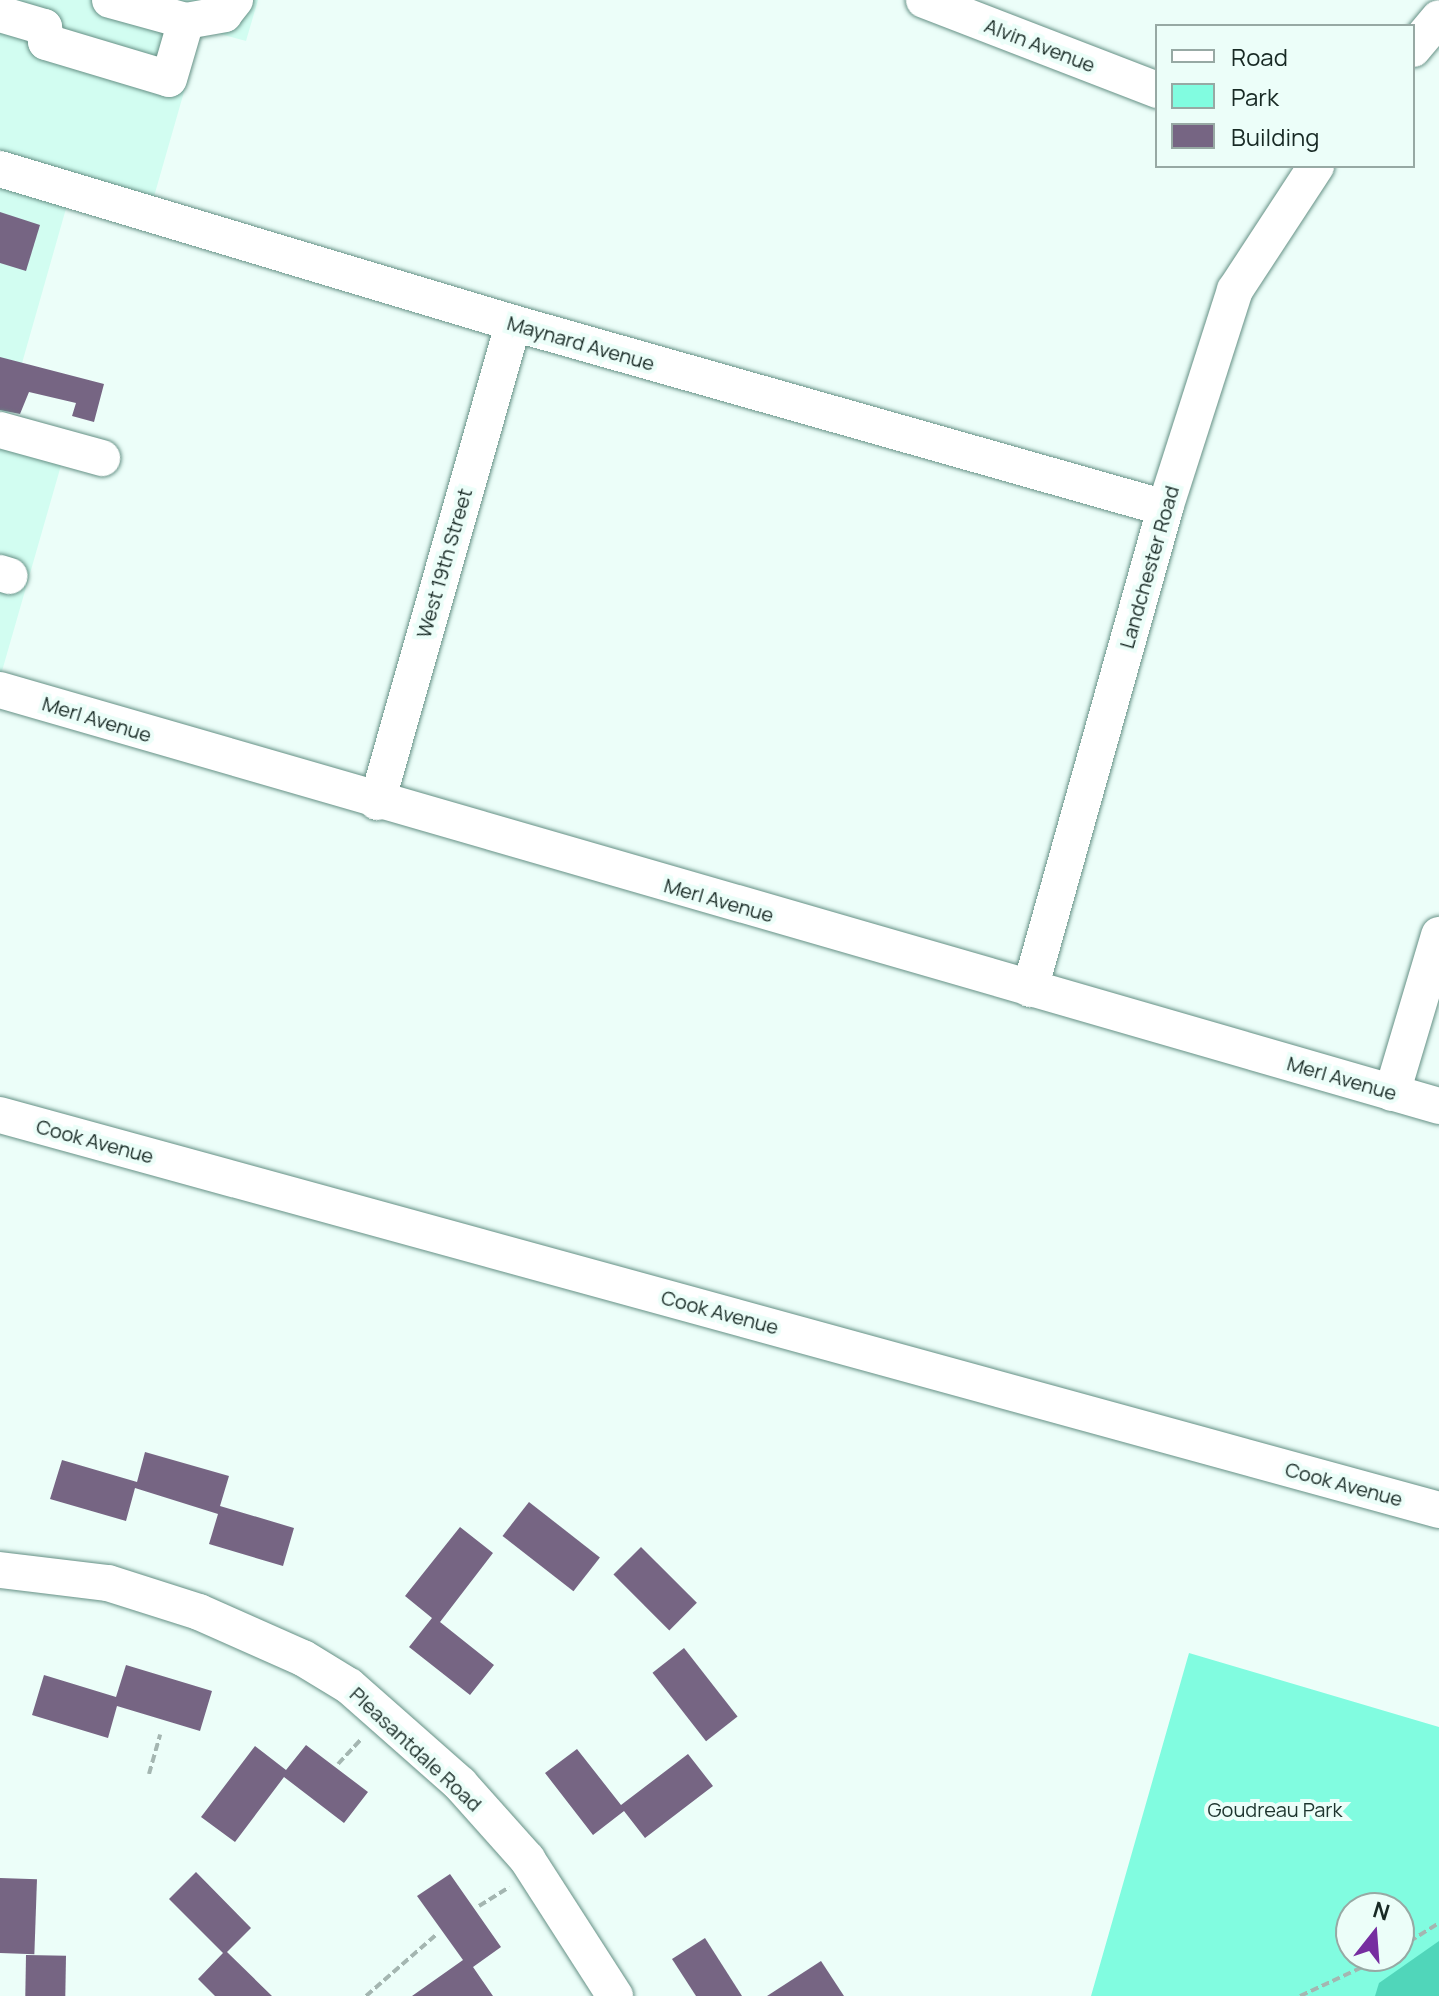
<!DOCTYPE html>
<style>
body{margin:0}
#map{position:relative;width:1439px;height:1996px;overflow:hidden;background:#ecfef9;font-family:Manrope,sans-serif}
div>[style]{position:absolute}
.built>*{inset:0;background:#d2fdf1}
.green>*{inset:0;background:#81fce0}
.forest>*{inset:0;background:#50d6ba}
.building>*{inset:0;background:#766583;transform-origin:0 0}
.path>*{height:4px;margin-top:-2px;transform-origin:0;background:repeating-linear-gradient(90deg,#a4b6b1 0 8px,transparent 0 12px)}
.roads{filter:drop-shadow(0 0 2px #659085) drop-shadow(0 0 2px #659085)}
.minor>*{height:36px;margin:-18px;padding:0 18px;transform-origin:18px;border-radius:18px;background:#fff}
span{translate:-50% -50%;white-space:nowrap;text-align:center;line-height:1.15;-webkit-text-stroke:8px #ecfef9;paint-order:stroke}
.street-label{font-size:20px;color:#182a25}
.park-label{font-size:20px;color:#1d342e}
.legend{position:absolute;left:1155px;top:24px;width:260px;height:144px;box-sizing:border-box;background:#ecfef9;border:2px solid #97a9a4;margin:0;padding:10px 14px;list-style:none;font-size:24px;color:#182a25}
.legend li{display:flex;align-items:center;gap:16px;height:40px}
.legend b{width:40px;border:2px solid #97a9a4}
.north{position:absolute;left:1335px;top:1892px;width:80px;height:80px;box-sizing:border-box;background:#ecfef9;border:2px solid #97a9a4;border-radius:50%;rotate:17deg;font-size:22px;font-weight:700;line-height:32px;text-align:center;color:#182a25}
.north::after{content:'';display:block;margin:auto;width:28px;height:36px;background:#762ea0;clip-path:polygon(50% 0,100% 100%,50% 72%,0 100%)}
</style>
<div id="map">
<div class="built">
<div style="clip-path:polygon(0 0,258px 0,246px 41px,202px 29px,149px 214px,71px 191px,3px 430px,66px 448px,0 678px)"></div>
</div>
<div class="green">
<div style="clip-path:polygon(evenodd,1189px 1653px,1439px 1727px,1439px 1996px,1091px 1996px,1189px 1653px,1351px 1908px,1399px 1908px,1399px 1956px,1351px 1956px,1351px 1908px)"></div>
</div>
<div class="forest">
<div style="clip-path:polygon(1439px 1941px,1439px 1996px,1375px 1996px,1379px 1983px)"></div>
</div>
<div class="building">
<div style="clip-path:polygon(0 212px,40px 225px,26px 271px,0 263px)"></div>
<div style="clip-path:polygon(0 357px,104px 384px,94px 422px,72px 416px,76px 403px,29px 392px,20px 414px,0 410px)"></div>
<div style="clip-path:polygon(145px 1452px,229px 1476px,220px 1506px,294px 1528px,283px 1566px,209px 1544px,218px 1514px,135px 1488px,126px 1521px,50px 1499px,62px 1460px,137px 1482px)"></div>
<div style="left:529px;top:1502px;width:90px;height:43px;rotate:38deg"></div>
<div style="clip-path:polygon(460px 1527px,493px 1553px,440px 1622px,494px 1665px,470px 1695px,409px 1647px,432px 1618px,405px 1596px)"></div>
<div style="left:641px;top:1547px;width:79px;height:39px;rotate:45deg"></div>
<div style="left:684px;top:1648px;width:87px;height:40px;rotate:52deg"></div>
<div style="clip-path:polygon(126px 1665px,212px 1691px,200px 1731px,117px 1706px,108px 1738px,32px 1715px,44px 1675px,116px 1697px)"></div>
<div style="clip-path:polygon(306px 1745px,368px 1792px,344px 1823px,284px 1777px,235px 1842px,201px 1817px,255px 1746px,286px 1770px)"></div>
<div style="clip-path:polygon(577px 1749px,621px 1805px,688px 1754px,713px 1786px,645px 1838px,624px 1811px,593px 1835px,545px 1773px)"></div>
<div style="clip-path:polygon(196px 1872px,251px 1928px,227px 1952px,272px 1996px,215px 1996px,198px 1979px,223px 1953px,169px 1899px)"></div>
<div style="clip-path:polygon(450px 1874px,501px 1947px,473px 1967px,493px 1996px,412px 1996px,463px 1960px,417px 1896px)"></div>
<div style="left:0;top:1878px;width:37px;height:75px;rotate:2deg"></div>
<div style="clip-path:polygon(705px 1938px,742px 1996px,696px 1996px,672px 1959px)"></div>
<div style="left:26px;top:1955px;width:40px;height:41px;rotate:1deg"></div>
<div style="clip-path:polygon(821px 1961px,844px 1996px,767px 1996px)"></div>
</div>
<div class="path">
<div style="left:338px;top:1764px;width:35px;rotate:-47deg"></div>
<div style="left:149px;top:1774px;width:41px;rotate:-74.2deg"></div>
<div style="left:479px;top:1906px;width:36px;rotate:-32deg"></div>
<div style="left:1399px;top:1948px;width:47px;rotate:-32deg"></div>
<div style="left:366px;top:1996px;width:93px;rotate:-41.1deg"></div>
<div style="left:1300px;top:1996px;width:95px;rotate:-24.9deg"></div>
</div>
<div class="roads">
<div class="minor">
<div style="left:110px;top:0;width:79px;rotate:15.4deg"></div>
<div style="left:186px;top:21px;width:39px;rotate:-10deg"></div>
<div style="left:224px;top:14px;width:18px;rotate:-52deg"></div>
<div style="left:924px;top:0;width:250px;rotate:21.1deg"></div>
<div style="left:0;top:14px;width:46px;rotate:16.5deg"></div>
<div style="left:44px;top:27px;width:15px;rotate:82deg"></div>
<div style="left:46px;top:42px;width:128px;rotate:16.7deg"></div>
<div style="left:169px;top:79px;width:60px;rotate:-73.7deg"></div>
<div style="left:1413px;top:49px;width:40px;rotate:-50deg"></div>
<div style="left:0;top:169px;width:536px;rotate:16.71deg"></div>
<div style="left:513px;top:323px;width:678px;rotate:15.84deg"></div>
<div style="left:0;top:430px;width:106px;rotate:15.4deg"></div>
<div style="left:0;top:573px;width:10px;rotate:17deg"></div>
<div style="left:0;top:690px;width:1498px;rotate:16.12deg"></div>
<div style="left:377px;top:802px;width:498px;rotate:-74.1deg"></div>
<div style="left:1030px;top:989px;width:500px;rotate:-74.3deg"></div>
<div style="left:1165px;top:508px;width:229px;rotate:-72.2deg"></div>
<div style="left:1235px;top:290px;width:148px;rotate:-56.8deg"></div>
<div style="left:1392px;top:1093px;width:165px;rotate:-73.4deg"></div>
<div style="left:0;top:1115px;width:1492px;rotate:15.35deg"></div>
<div style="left:0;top:1570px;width:109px;rotate:6.9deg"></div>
<div style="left:108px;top:1583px;width:96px;rotate:17.7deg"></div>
<div style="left:199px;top:1612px;width:114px;rotate:23.9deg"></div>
<div style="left:303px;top:1658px;width:54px;rotate:31.3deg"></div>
<div style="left:349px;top:1686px;width:148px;rotate:41.4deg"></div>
<div style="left:460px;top:1784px;width:101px;rotate:48.2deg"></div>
<div style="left:527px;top:1859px;width:163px;rotate:57.3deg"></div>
</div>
</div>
<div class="street-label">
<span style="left:1040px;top:45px;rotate:21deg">Alvin Avenue</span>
<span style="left:581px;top:343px;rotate:16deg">Maynard Avenue</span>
<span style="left:444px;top:563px;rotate:-74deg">West 19th Street</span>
<span style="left:1149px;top:567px;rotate:-74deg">Landchester Road</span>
<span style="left:97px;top:719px;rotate:17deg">Merl Avenue</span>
<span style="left:719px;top:900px;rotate:16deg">Merl Avenue</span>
<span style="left:1342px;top:1078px;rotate:16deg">Merl Avenue</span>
<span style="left:95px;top:1141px;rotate:15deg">Cook Avenue</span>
<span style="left:720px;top:1312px;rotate:15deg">Cook Avenue</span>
<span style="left:1344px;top:1484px;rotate:15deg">Cook Avenue</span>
<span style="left:416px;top:1749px;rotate:43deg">Pleasantdale Road</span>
</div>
<div class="park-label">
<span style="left:1275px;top:1809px">Goudreau Park</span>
</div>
<ul class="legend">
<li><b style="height:10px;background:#fff"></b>Road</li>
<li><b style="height:22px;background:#81fce0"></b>Park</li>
<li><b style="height:22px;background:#766583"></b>Building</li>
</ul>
<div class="north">N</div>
</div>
